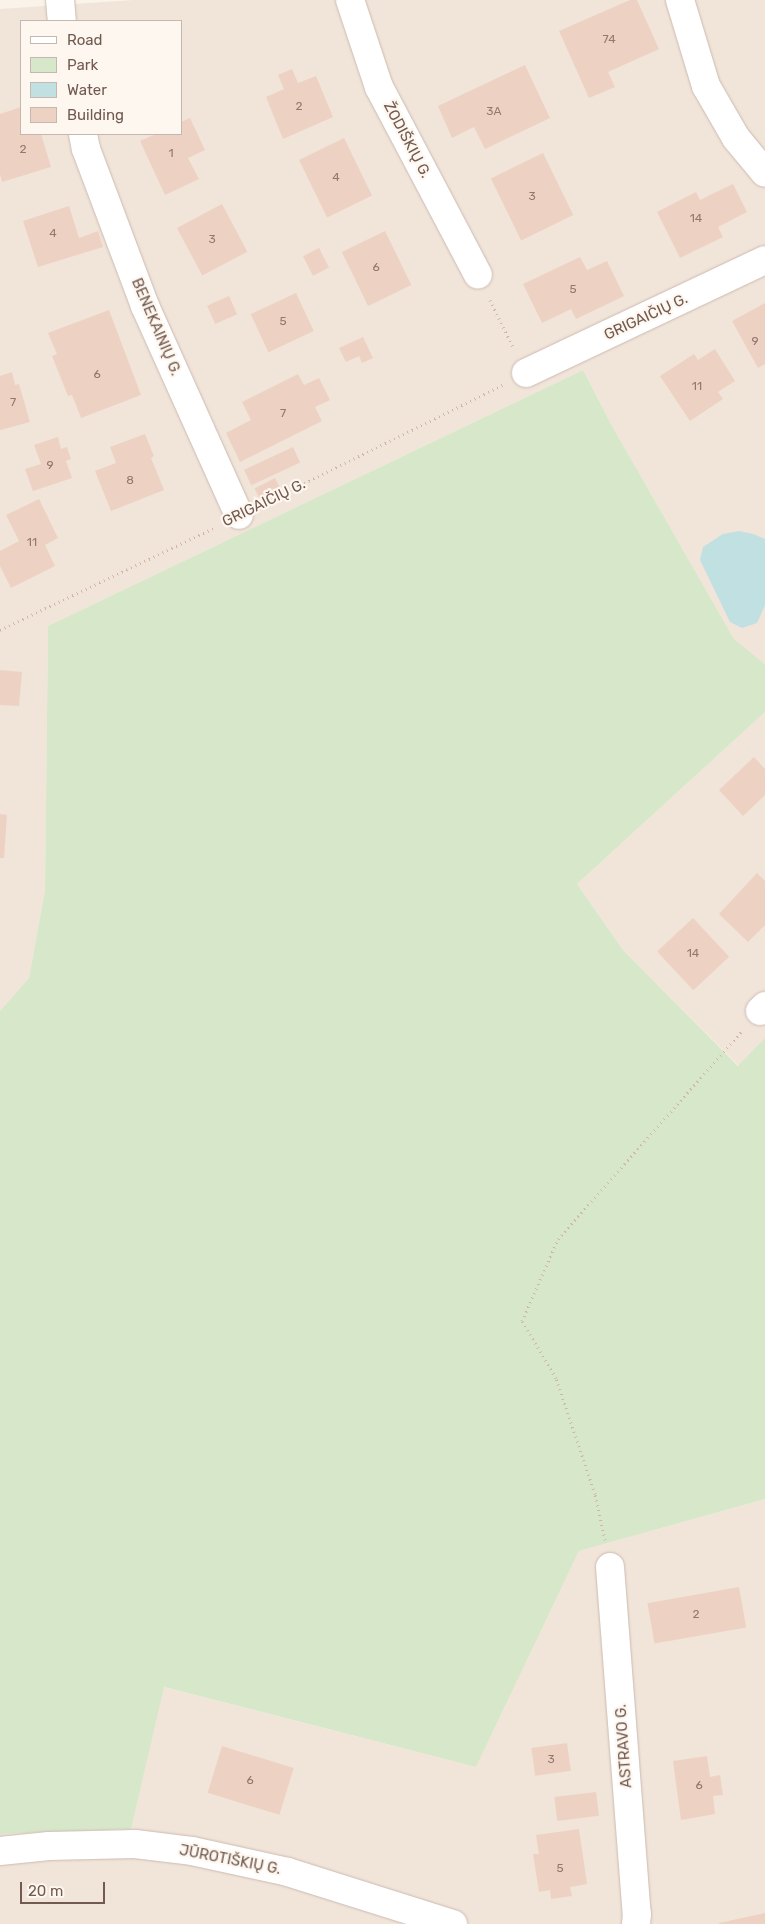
<!DOCTYPE html>
<meta charset="utf-8">
<style>
body{margin:0}
#map{position:relative;width:765px;height:1924px;overflow:hidden;background:#faf3ea;font-family:Rubik,sans-serif}
div>[style]{position:absolute}
.residential>*{inset:0;background:#f1e4d9}
.green>*{inset:0;background:#d7e7c9}
.water>*{inset:0;background:#c0e0e2}
.building>*{inset:0;background:#edd2c4;transform-origin:0 0}
.path>*{height:3px;margin-top:-1.5px;transform-origin:0;background:repeating-linear-gradient(90deg,#d2b5a7 0 1px,transparent 0 5px)}
.roads{filter:drop-shadow(0 0 1px #ccbbb1) drop-shadow(0 0 1px #ccbbb1)}
.minor>*{height:28px;margin:-14px;padding:0 14px;transform-origin:14px;border-radius:14px;background:#fff}
span{translate:-50% -50%;white-space:nowrap;text-align:center;line-height:1.15;-webkit-text-stroke:4.5px #fdf7f0;paint-order:stroke}
.number-label{font-size:12px;color:#92786d}
.number-label span{-webkit-text-stroke-width:0}
.street-label{font-size:15px;color:#735a50}
.legend{position:absolute;left:20px;top:20px;width:162px;height:115px;box-sizing:border-box;background:#fdf7f0;border:1px solid #c6b8b0;margin:0;padding:6px 9px;list-style:none;font-size:15px;color:#735a50}
.legend li{display:flex;align-items:center;gap:10px;height:25px}
.legend b{width:25px;border:1px solid #c6b8b0}
.scale{position:absolute;left:20px;top:1882px;width:85px;height:22px;box-sizing:border-box;border:2px solid #735a50;border-top:0;padding-left:6px;font-size:15px;line-height:18px;white-space:nowrap;color:#735a50;-webkit-text-stroke:4px #fdf7f0;paint-order:stroke}
</style>
<div id="map">
<div class="residential">
<div style="clip-path:polygon(evenodd,134px 0,765px 0,765px 664px,734px 639px,612px 426px,583px 370px,48px 626px,45px 890px,29px 978px,0 1011px,0 9px,134px 0,21px 21px,181px 21px,181px 134px,21px 134px,21px 21px)"></div>
<div style="clip-path:polygon(765px 712px,765px 1038px,739px 1066px,623px 950px,577px 884px)"></div>
<div style="clip-path:polygon(765px 1499px,765px 1924px,0 1924px,0 1834px,131px 1829px,163px 1687px,476px 1767px,579px 1551px)"></div>
</div>
<div class="green">
<div style="clip-path:polygon(583px 370px,612px 426px,734px 639px,765px 664px,765px 712px,577px 884px,623px 950px,738px 1066px,765px 1038px,765px 1499px,579px 1551px,476px 1767px,164px 1687px,131px 1829px,0 1834px,0 1011px,29px 978px,45px 890px,48px 626px)"></div>
</div>
<div class="water">
<div style="clip-path:polygon(739px 531px,753px 534px,765px 539px,765px 605px,757px 623px,742px 628px,730px 622px,700px 560px,703px 547px,723px 534px)"></div>
</div>
<div class="building">
<div style="clip-path:polygon(630px 0,637px 0,659px 49px,608px 72px,615px 87px,589px 98px,559px 31px)"></div>
<div style="clip-path:polygon(525px 65px,550px 118px,485px 149px,474px 127px,452px 138px,438px 106px)"></div>
<div style="clip-path:polygon(292px 69px,298px 83px,316px 76px,333px 117px,283px 139px,266px 97px,284px 89px,278px 75px)"></div>
<div style="clip-path:polygon(21px 107px,21px 134px,41px 134px,51px 167px,2px 182px,0 174px,0 114px)"></div>
<div style="clip-path:polygon(190px 118px,205px 150px,188px 158px,199px 179px,165px 195px,140px 141px,156px 134px,181px 134px,181px 122px)"></div>
<div style="left:344px;top:138px;width:64px;height:50px;rotate:64deg"></div>
<div style="left:543px;top:153px;width:69px;height:58px;rotate:64deg"></div>
<div style="clip-path:polygon(733px 184px,747px 212px,718px 227px,723px 237px,680px 258px,657px 212px,696px 192px,700px 200px)"></div>
<div style="left:222px;top:204px;width:54px;height:51px;rotate:62deg"></div>
<div style="clip-path:polygon(69px 206px,79px 238px,98px 231px,103px 247px,38px 267px,23px 221px)"></div>
<div style="left:385px;top:231px;width:60px;height:48px;rotate:64deg"></div>
<div style="left:319px;top:248px;width:22px;height:18px;rotate:63deg"></div>
<div style="clip-path:polygon(580px 257px,587px 270px,607px 261px,624px 296px,576px 319px,571px 309px,542px 323px,523px 284px)"></div>
<div style="left:296px;top:293px;width:42px;height:50px;rotate:65deg"></div>
<div style="left:229px;top:296px;width:20px;height:24px;rotate:66deg"></div>
<div style="clip-path:polygon(765px 303px,765px 364px,758px 368px,732px 321px)"></div>
<div style="clip-path:polygon(109px 310px,141px 395px,81px 418px,72px 395px,68px 396px,52px 356px,57px 354px,48px 333px)"></div>
<div style="clip-path:polygon(363px 337px,373px 358px,362px 363px,359px 356px,346px 362px,339px 348px)"></div>
<div style="clip-path:polygon(715px 349px,735px 381px,718px 392px,723px 399px,690px 421px,660px 376px,694px 354px,698px 360px)"></div>
<div style="clip-path:polygon(12px 372px,15px 385px,19px 384px,30px 422px,0 430px,0 376px)"></div>
<div style="clip-path:polygon(298px 374px,304px 385px,319px 378px,330px 400px,315px 407px,322px 421px,240px 462px,226px 433px,251px 420px,242px 402px)"></div>
<div style="clip-path:polygon(145px 434px,154px 456px,151px 458px,164px 490px,111px 511px,95px 471px,116px 463px,110px 447px)"></div>
<div style="clip-path:polygon(58px 437px,61px 449px,67px 447px,71px 459px,66px 461px,72px 478px,33px 491px,25px 469px,41px 464px,34px 445px)"></div>
<div style="left:293px;top:447px;width:17px;height:54px;rotate:65deg"></div>
<div style="left:275px;top:478px;width:13px;height:23px;rotate:63deg"></div>
<div style="clip-path:polygon(39px 499px,58px 538px,45px 545px,55px 566px,11px 588px,0 566px,0 551px,19px 541px,6px 515px)"></div>
<div style="clip-path:polygon(0 670px,22px 672px,19px 706px,0 705px)"></div>
<div style="clip-path:polygon(754px 757px,765px 769px,765px 795px,743px 816px,719px 790px)"></div>
<div style="clip-path:polygon(0 814px,7px 815px,4px 858px,0 858px)"></div>
<div style="clip-path:polygon(757px 873px,765px 881px,765px 925px,748px 942px,719px 914px)"></div>
<div style="left:693px;top:918px;width:53px;height:49px;rotate:47deg"></div>
<div style="left:739px;top:1587px;width:41px;height:93px;rotate:80deg"></div>
<div style="left:567px;top:1743px;width:28px;height:36px;rotate:82deg"></div>
<div style="left:222px;top:1746px;width:75px;height:49px;rotate:17deg"></div>
<div style="clip-path:polygon(707px 1756px,710px 1777px,720px 1775px,723px 1795px,713px 1796px,715px 1814px,681px 1820px,673px 1761px)"></div>
<div style="left:596px;top:1792px;width:24px;height:42px;rotate:83deg"></div>
<div style="clip-path:polygon(579px 1829px,587px 1884px,570px 1887px,572px 1896px,551px 1899px,550px 1890px,539px 1892px,533px 1854px,539px 1854px,536px 1835px)"></div>
<div style="clip-path:polygon(765px 1913px,765px 1924px,719px 1924px,719px 1923px)"></div>
</div>
<div class="path">
<div style="left:490px;top:300px;width:55px;rotate:63.9deg"></div>
<div style="left:264px;top:503px;width:267px;rotate:-26.3deg"></div>
<div style="left:0;top:630px;width:237px;rotate:-25.5deg"></div>
<div style="left:605px;top:1540px;width:47px;rotate:-102.3deg"></div>
<div style="left:595px;top:1494px;width:122px;rotate:-108.6deg"></div>
<div style="left:556px;top:1378px;width:66px;rotate:-120.8deg"></div>
<div style="left:522px;top:1321px;width:90px;rotate:-66.3deg"></div>
<div style="left:558px;top:1239px;width:279px;rotate:-48.5deg"></div>
</div>
<div class="roads">
<div class="minor">
<div style="left:60px;top:0;width:21px;rotate:85deg"></div>
<div style="left:350px;top:0;width:92px;rotate:71.6deg"></div>
<div style="left:379px;top:87px;width:212px;rotate:62.2deg"></div>
<div style="left:680px;top:0;width:90px;rotate:73.2deg"></div>
<div style="left:706px;top:86px;width:60px;rotate:60deg"></div>
<div style="left:736px;top:138px;width:45px;rotate:50.4deg"></div>
<div style="left:83px;top:134px;width:15px;rotate:79deg"></div>
<div style="left:86px;top:149px;width:168px;rotate:69.4deg"></div>
<div style="left:145px;top:306px;width:229px;rotate:65.8deg"></div>
<div style="left:526px;top:373px;width:264px;rotate:-25.3deg"></div>
<div style="left:760px;top:1011px;width:7px;rotate:-45deg"></div>
<div style="left:610px;top:1567px;width:348px;rotate:85.6deg"></div>
<div style="left:637px;top:1914px;width:10px;rotate:96deg"></div>
<div style="left:0;top:1851px;width:49px;rotate:-5.8deg"></div>
<div style="left:49px;top:1846px;width:86px;rotate:-1.3deg"></div>
<div style="left:135px;top:1844px;width:57px;rotate:7deg"></div>
<div style="left:192px;top:1851px;width:98px;rotate:12.3deg"></div>
<div style="left:288px;top:1872px;width:173px;rotate:17.5deg"></div>
</div>
</div>
<div class="number-label">
<span style="left:609px;top:40px">74</span>
<span style="left:299px;top:107px">2</span>
<span style="left:494px;top:112px">3A</span>
<span style="left:23px;top:150px">2</span>
<span style="left:171px;top:154px">1</span>
<span style="left:336px;top:178px">4</span>
<span style="left:532px;top:197px">3</span>
<span style="left:696px;top:219px">14</span>
<span style="left:53px;top:234px">4</span>
<span style="left:212px;top:240px">3</span>
<span style="left:376px;top:268px">6</span>
<span style="left:573px;top:290px">5</span>
<span style="left:283px;top:322px">5</span>
<span style="left:755px;top:342px">9</span>
<span style="left:97px;top:375px">6</span>
<span style="left:697px;top:387px">11</span>
<span style="left:13px;top:403px">7</span>
<span style="left:283px;top:414px">7</span>
<span style="left:50px;top:466px">9</span>
<span style="left:130px;top:481px">8</span>
<span style="left:32px;top:543px">11</span>
<span style="left:693px;top:954px">14</span>
<span style="left:696px;top:1615px">2</span>
<span style="left:551px;top:1760px">3</span>
<span style="left:250px;top:1781px">6</span>
<span style="left:699px;top:1786px">6</span>
<span style="left:560px;top:1869px">5</span>
</div>
<div class="street-label">
<span style="left:407px;top:140px;rotate:62deg">ŽODIŠKIŲ G.</span>
<span style="left:646px;top:317px;rotate:-25deg">GRIGAIČIŲ G.</span>
<span style="left:156px;top:327px;rotate:67deg">BENEKAINIŲ G.</span>
<span style="left:264px;top:503px;rotate:-26deg">GRIGAIČIŲ G.</span>
<span style="left:624px;top:1746px;rotate:-94deg">ASTRAVO G.</span>
<span style="left:230px;top:1860px;rotate:11deg">JŪROTIŠKIŲ G.</span>
</div>
<ul class="legend">
<li><b style="height:6px;background:#fff"></b>Road</li>
<li><b style="height:14px;background:#d7e7c9"></b>Park</li>
<li><b style="height:14px;background:#c0e0e2"></b>Water</li>
<li><b style="height:14px;background:#edd2c4"></b>Building</li>
</ul>
<div class="scale">20 m</div>
</div>
